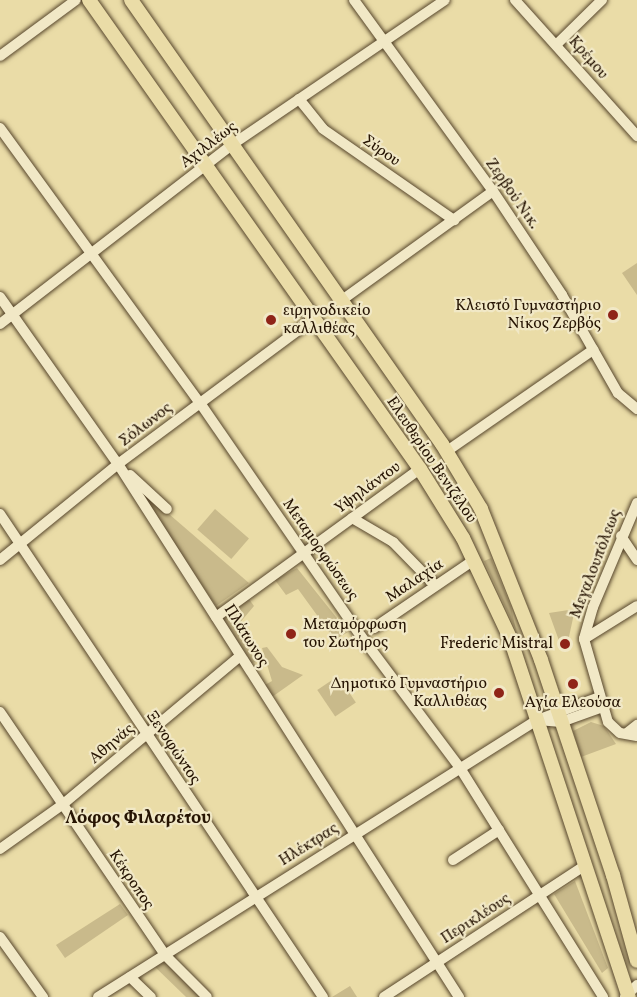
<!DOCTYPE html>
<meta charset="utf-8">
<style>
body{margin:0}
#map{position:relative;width:637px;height:997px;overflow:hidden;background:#eadca7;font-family:Vollkorn,serif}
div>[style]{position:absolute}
.green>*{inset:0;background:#c9ba8b;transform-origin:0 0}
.roads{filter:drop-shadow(0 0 2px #57462c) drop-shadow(0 0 2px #57462c)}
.minor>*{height:10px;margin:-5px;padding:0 5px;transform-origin:5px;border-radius:5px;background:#f1e8c6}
.major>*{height:14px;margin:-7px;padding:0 7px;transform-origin:7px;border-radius:7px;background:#eadca7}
.dots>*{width:16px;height:16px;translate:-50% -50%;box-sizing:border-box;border:3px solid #f1e8c6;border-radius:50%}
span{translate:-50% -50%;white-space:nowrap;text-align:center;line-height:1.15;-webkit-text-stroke:4.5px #f1e8c6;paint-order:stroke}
.street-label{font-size:16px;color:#261403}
.poi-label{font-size:16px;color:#261403}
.right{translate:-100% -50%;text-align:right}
.left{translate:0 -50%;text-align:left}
.neighbourhood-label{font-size:18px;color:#261403;font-weight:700}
</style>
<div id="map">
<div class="green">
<div style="clip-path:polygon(637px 263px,637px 295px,622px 273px)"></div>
<div style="clip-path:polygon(133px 483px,249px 583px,216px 606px)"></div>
<div style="left:215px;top:509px;width:45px;height:27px;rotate:41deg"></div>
<div style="clip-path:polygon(491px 558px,511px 607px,516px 630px,484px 561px)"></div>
<div style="clip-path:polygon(297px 568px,348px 632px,335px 640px,298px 589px,286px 595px,275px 580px)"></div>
<div style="clip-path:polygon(249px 599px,254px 606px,238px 625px,258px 662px,249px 663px,223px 619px)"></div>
<div style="clip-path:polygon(575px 609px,567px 646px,563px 644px,562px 649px,549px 613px)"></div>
<div style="clip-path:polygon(267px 647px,282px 667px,303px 675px,272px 697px,265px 685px,272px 681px,262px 648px)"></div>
<div style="left:338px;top:676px;width:32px;height:25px;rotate:56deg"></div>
<div style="clip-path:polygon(591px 722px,604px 726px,616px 744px,581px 757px,573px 731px)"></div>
<div style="clip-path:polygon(575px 881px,608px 968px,602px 973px,554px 894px)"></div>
<div style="clip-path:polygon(120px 904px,128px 915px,65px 958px,56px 945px)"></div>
<div style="clip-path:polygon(164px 958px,205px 997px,186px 997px,153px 965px)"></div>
<div style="clip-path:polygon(350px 986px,357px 997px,332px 997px)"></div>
</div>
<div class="roads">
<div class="minor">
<div style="left:354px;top:0;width:236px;rotate:54deg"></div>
<div style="left:493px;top:191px;width:125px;rotate:56.4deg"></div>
<div style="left:562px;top:295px;width:113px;rotate:60.3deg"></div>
<div style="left:618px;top:393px;width:25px;rotate:40deg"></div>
<div style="left:515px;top:0;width:183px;rotate:48.1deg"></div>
<div style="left:557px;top:44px;width:63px;rotate:-44.4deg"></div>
<div style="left:0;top:56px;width:94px;rotate:-36.4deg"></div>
<div style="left:299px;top:99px;width:38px;rotate:51deg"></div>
<div style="left:323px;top:129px;width:160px;rotate:34.8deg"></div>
<div style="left:0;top:128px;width:340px;rotate:54deg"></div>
<div style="left:200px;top:403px;width:283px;rotate:55.4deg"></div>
<div style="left:361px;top:636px;width:165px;rotate:53.1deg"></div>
<div style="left:460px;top:768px;width:270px;rotate:58deg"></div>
<div style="left:0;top:297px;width:204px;rotate:54.8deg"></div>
<div style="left:118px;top:464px;width:633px;rotate:57.39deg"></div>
<div style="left:342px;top:300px;width:186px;rotate:-35.8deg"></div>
<div style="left:0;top:324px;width:294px;rotate:-37.7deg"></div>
<div style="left:233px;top:144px;width:256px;rotate:-34.2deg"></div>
<div style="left:447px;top:451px;width:178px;rotate:-34.7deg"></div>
<div style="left:130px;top:475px;width:50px;rotate:42.6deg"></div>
<div style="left:637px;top:503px;width:113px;rotate:112.9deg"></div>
<div style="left:593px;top:607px;width:33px;rotate:106deg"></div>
<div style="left:584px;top:639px;width:86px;rotate:73.9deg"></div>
<div style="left:608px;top:722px;width:16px;rotate:43deg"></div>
<div style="left:620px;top:733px;width:17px;rotate:10deg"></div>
<div style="left:0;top:514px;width:581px;rotate:56.23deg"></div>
<div style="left:352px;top:518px;width:48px;rotate:30.3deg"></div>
<div style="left:393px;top:542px;width:60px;rotate:45.7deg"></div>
<div style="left:621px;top:536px;width:29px;rotate:56deg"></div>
<div style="left:0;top:560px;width:152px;rotate:-39.1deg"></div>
<div style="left:118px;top:464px;width:243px;rotate:-36.6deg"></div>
<div style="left:216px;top:617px;width:252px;rotate:-36deg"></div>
<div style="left:374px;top:628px;width:121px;rotate:-34.2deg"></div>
<div style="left:584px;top:639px;width:62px;rotate:-31.9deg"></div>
<div style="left:0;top:712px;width:294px;rotate:55.8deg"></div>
<div style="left:165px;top:955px;width:59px;rotate:45deg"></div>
<div style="left:538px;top:720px;width:23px;rotate:5deg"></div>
<div style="left:561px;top:722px;width:45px;rotate:-19.7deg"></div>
<div style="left:627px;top:733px;width:13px;rotate:-39deg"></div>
<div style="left:0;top:849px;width:76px;rotate:-35.4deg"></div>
<div style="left:62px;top:805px;width:232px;rotate:-39.9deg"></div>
<div style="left:453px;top:860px;width:55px;rotate:-33.1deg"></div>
<div style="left:0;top:937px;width:74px;rotate:54.4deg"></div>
<div style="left:130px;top:977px;width:29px;rotate:44deg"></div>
<div style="left:98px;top:997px;width:519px;rotate:-32.25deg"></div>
<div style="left:537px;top:720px;width:67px;rotate:-20.1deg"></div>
<div style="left:384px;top:997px;width:238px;rotate:-33.2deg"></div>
<div style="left:625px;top:997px;width:17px;rotate:-45deg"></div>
</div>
<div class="major">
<div style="left:89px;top:0;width:574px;rotate:54.79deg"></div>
<div style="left:420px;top:469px;width:81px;rotate:58.1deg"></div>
<div style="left:463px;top:538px;width:110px;rotate:64.8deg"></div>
<div style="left:510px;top:638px;width:378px;rotate:71.7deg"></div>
<div style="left:131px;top:0;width:542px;rotate:54.99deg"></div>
<div style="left:442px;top:444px;width:76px;rotate:59deg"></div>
<div style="left:481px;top:509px;width:162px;rotate:68.3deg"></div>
<div style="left:541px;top:660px;width:227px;rotate:71.5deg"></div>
<div style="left:613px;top:875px;width:89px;rotate:74.4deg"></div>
</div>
</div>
<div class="dots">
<div style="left:613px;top:315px;background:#8f2418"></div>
<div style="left:271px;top:320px;background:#8f2418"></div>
<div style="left:291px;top:634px;background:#8f2418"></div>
<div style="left:565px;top:644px;background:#8f2418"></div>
<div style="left:573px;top:684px;background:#8f2418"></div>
<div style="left:499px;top:693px;background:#8f2418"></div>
</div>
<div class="street-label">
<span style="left:588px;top:58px;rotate:49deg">Κρέμου</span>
<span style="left:209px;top:145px;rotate:-37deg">Αχιλλέως</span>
<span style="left:381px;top:151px;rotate:35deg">Σύρου</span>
<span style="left:512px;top:194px;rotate:55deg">Ζερβού Νικ.</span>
<span style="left:146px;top:425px;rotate:-37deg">Σόλωνος</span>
<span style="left:431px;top:460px;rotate:56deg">Ελευθερίου Βενιζέλου</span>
<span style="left:368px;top:488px;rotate:-36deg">Υψηλάντου</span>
<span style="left:320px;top:550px;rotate:55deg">Μεταμορφώσεως</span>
<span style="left:596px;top:564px;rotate:-69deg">Μεγαλουπόλεως</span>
<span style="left:415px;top:581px;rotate:-34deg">Μαλαχία</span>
<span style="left:246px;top:636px;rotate:58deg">Πλάτωνος</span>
<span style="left:112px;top:744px;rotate:-40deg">Αθηνάς</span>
<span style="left:173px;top:748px;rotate:56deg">Ξενοφώντος</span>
<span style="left:309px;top:845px;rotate:-32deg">Ηλέκτρας</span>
<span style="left:131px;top:880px;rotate:56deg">Κέκροπος</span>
<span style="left:476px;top:919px;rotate:-33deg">Περικλέους</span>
</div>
<div class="poi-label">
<span class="right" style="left:601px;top:315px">Κλειστό Γυμναστήριο<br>Νίκος Ζερβός</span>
<span class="left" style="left:283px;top:320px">ειρηνοδικείο<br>καλλιθέας</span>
<span class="left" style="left:303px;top:634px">Μεταμόρφωση<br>του Σωτήρος</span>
<span class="right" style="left:553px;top:644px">Frederic Mistral</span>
<span class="right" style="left:487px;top:693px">Δημοτικό Γυμναστήριο<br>Καλλιθέας</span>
<span style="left:573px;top:703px">Αγία Ελεούσα</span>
</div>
<div class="neighbourhood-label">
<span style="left:138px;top:819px">Λόφος Φιλαρέτου</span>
</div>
</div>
